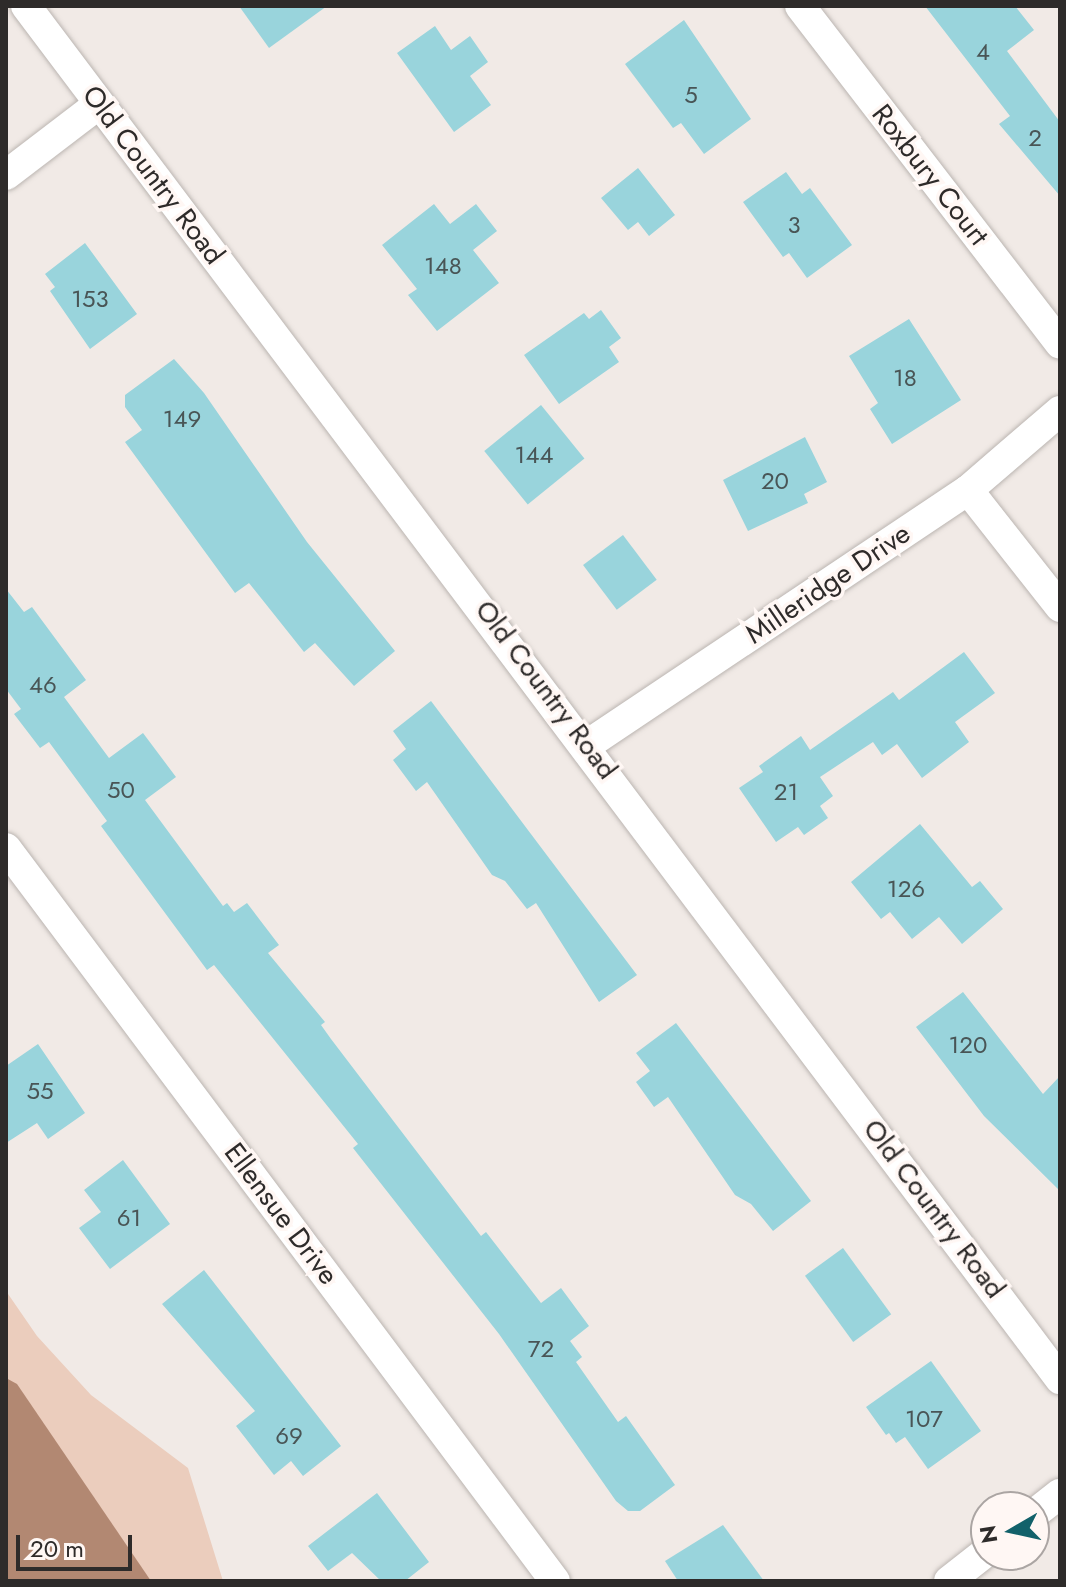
<!DOCTYPE html>
<style>
body{margin:0}
#map{position:relative;width:1066px;height:1587px;overflow:hidden;background:#f1eae6;font-family:Jost,sans-serif}
div>[style]{position:absolute}
.green>*{inset:0;background:#ebcdbd}
.water>*{inset:0;background:#b28872}
.building>*{inset:0;background:#99d4dc;transform-origin:0 0}
.roads{filter:drop-shadow(0 0 2px #bbb5b1) drop-shadow(0 0 2px #bbb5b1)}
.minor>*{height:30px;margin:-15px;padding:0 15px;transform-origin:15px;border-radius:15px;background:#fff}
span{translate:-50% -50%;white-space:nowrap;text-align:center;line-height:1.15;-webkit-text-stroke:7px #fff7f4;paint-order:stroke}
.number-label{font-size:24px;color:#495556}
.number-label span{-webkit-text-stroke-width:0}
.street-label{font-size:28px;color:#2e2b2a}
.frame{position:absolute;inset:0;border:8px solid #2e2b2a;pointer-events:none}
.north{position:absolute;left:970px;top:1491px;width:80px;height:80px;box-sizing:border-box;background:#fff7f4;border:2px solid #aba5a3;border-radius:50%;rotate:261deg;font-size:22px;font-weight:700;line-height:32px;text-align:center;color:#2e2b2a}
.north::after{content:'';display:block;margin:auto;width:28px;height:36px;background:#12616a;clip-path:polygon(50% 0,100% 100%,50% 72%,0 100%)}
.scale{position:absolute;left:16px;top:1535px;width:116px;height:36px;box-sizing:border-box;border:4px solid #2e2b2a;border-top:0;padding-left:10px;font-size:24px;line-height:28px;white-space:nowrap;color:#2e2b2a;-webkit-text-stroke:6px #fff7f4;paint-order:stroke}
</style>
<div id="map">
<div class="green">
<div style="clip-path:polygon(6px 1291px,37px 1336px,91px 1395px,188px 1468px,223px 1581px,6px 1581px)"></div>
</div>
<div class="water">
<div style="clip-path:polygon(6px 1378px,17px 1384px,151px 1581px,6px 1581px)"></div>
</div>
<div class="building">
<div style="clip-path:polygon(239px 6px,327px 6px,269px 48px)"></div>
<div style="clip-path:polygon(925px 6px,1015px 6px,1034px 30px,1007px 51px,1060px 122px,1060px 196px,999px 124px,1010px 116px)"></div>
<div style="clip-path:polygon(684px 20px,751px 119px,704px 154px,681px 123px,673px 128px,625px 64px)"></div>
<div style="clip-path:polygon(435px 26px,451px 50px,470px 36px,488px 62px,470px 76px,491px 105px,454px 132px,397px 53px)"></div>
<div style="clip-path:polygon(638px 168px,675px 215px,649px 236px,638px 222px,628px 230px,601px 198px)"></div>
<div style="clip-path:polygon(786px 172px,802px 194px,810px 188px,852px 245px,807px 278px,789px 253px,783px 257px,743px 202px)"></div>
<div style="clip-path:polygon(434px 204px,450px 224px,476px 204px,497px 231px,473px 250px,499px 283px,437px 331px,408px 295px,417px 289px,382px 245px)"></div>
<div style="clip-path:polygon(85px 243px,137px 314px,90px 349px,50px 291px,55px 287px,45px 274px)"></div>
<div style="clip-path:polygon(601px 310px,621px 338px,609px 347px,619px 362px,559px 404px,524px 355px,584px 313px,589px 319px)"></div>
<div style="clip-path:polygon(909px 319px,961px 400px,892px 444px,870px 409px,878px 403px,849px 356px)"></div>
<div style="clip-path:polygon(174px 359px,204px 393px,307px 542px,395px 651px,354px 686px,315px 643px,304px 652px,249px 583px,235px 593px,125px 442px,142px 430px,125px 407px,125px 395px)"></div>
<div style="left:541px;top:405px;width:69px;height:73px;rotate:51deg"></div>
<div style="clip-path:polygon(805px 437px,827px 482px,804px 494px,808px 503px,748px 531px,723px 480px)"></div>
<div style="left:623px;top:535px;width:56px;height:50px;rotate:53deg"></div>
<div style="clip-path:polygon(6px 589px,24px 612px,32px 607px,86px 680px,64px 697px,109px 758px,143px 733px,176px 777px,145px 800px,223px 906px,227px 903px,234px 912px,247px 903px,279px 945px,268px 953px,325px 1022px,321px 1025px,331px 1039px,481px 1236px,486px 1232px,541px 1303px,561px 1288px,589px 1326px,570px 1341px,582px 1357px,576px 1362px,618px 1422px,626px 1416px,675px 1485px,640px 1511px,628px 1511px,616px 1501px,499px 1334px,353px 1148px,358px 1144px,214px 965px,207px 970px,101px 826px,107px 821px,49px 742px,40px 748px,14px 714px,21px 709px,6px 689px)"></div>
<div style="clip-path:polygon(964px 652px,995px 693px,955px 722px,969px 742px,922px 778px,897px 744px,882px 755px,873px 742px,820px 777px,833px 796px,820px 806px,828px 818px,804px 835px,798px 827px,776px 842px,739px 788px,763px 772px,759px 766px,801px 736px,810px 750px,893px 692px,899px 700px)"></div>
<div style="clip-path:polygon(431px 701px,637px 975px,599px 1002px,536px 903px,527px 909px,505px 881px,492px 875px,427px 782px,416px 791px,393px 760px,406px 749px,393px 731px)"></div>
<div style="clip-path:polygon(920px 824px,972px 887px,980px 881px,1003px 909px,962px 944px,939px 917px,912px 939px,890px 912px,881px 919px,851px 882px)"></div>
<div style="clip-path:polygon(963px 992px,1043px 1094px,1060px 1076px,1060px 1191px,984px 1116px,916px 1027px)"></div>
<div style="clip-path:polygon(676px 1023px,811px 1201px,773px 1231px,751px 1204px,735px 1195px,668px 1097px,654px 1107px,636px 1082px,650px 1071px,636px 1053px)"></div>
<div style="clip-path:polygon(38px 1044px,85px 1113px,48px 1139px,37px 1123px,6px 1143px,6px 1066px)"></div>
<div style="clip-path:polygon(123px 1160px,170px 1224px,110px 1269px,79px 1228px,101px 1212px,84px 1190px)"></div>
<div style="left:843px;top:1248px;width:82px;height:47px;rotate:54deg"></div>
<div style="clip-path:polygon(204px 1270px,341px 1446px,303px 1476px,291px 1461px,274px 1475px,236px 1426px,255px 1411px,162px 1304px)"></div>
<div style="clip-path:polygon(931px 1361px,981px 1431px,928px 1469px,905px 1437px,896px 1443px,889px 1433px,886px 1435px,866px 1407px)"></div>
<div style="clip-path:polygon(377px 1493px,429px 1562px,405px 1581px,381px 1581px,352px 1553px,328px 1571px,308px 1546px)"></div>
<div style="clip-path:polygon(723px 1525px,764px 1581px,678px 1581px,665px 1561px)"></div>
</div>
<div class="roads">
<div class="minor">
<div style="left:26px;top:6px;width:1719px;rotate:53.02deg"></div>
<div style="left:800px;top:6px;width:426px;rotate:52.4deg"></div>
<div style="left:6px;top:175px;width:117px;rotate:-37.4deg"></div>
<div style="left:968px;top:490px;width:149px;rotate:51.8deg"></div>
<div style="left:587px;top:745px;width:458px;rotate:-33.8deg"></div>
<div style="left:968px;top:490px;width:121px;rotate:-40.7deg"></div>
<div style="left:6px;top:848px;width:916px;rotate:53.17deg"></div>
<div style="left:1034px;top:1514px;width:33px;rotate:-38deg"></div>
<div style="left:949px;top:1581px;width:47px;rotate:-38.1deg"></div>
</div>
</div>
<div class="number-label">
<span style="left:983px;top:52px">4</span>
<span style="left:691px;top:95px">5</span>
<span style="left:1035px;top:138px">2</span>
<span style="left:794px;top:225px">3</span>
<span style="left:443px;top:266px">148</span>
<span style="left:90px;top:299px">153</span>
<span style="left:905px;top:378px">18</span>
<span style="left:182px;top:419px">149</span>
<span style="left:534px;top:455px">144</span>
<span style="left:775px;top:481px">20</span>
<span style="left:43px;top:685px">46</span>
<span style="left:121px;top:790px">50</span>
<span style="left:786px;top:792px">21</span>
<span style="left:906px;top:889px">126</span>
<span style="left:968px;top:1045px">120</span>
<span style="left:40px;top:1091px">55</span>
<span style="left:129px;top:1218px">61</span>
<span style="left:541px;top:1349px">72</span>
<span style="left:924px;top:1419px">107</span>
<span style="left:289px;top:1436px">69</span>
</div>
<div class="street-label">
<span style="left:153px;top:175px;rotate:53deg">Old Country Road</span>
<span style="left:930px;top:175px;rotate:52deg">Roxbury Court</span>
<span style="left:828px;top:584px;rotate:-34deg">Milleridge Drive</span>
<span style="left:546px;top:690px;rotate:53deg">Old Country Road</span>
<span style="left:934px;top:1209px;rotate:53deg">Old Country Road</span>
<span style="left:281px;top:1214px;rotate:53deg">Ellensue Drive</span>
</div>
<div class="frame"></div>
<div class="north">N</div>
<div class="scale">20 m</div>
</div>
